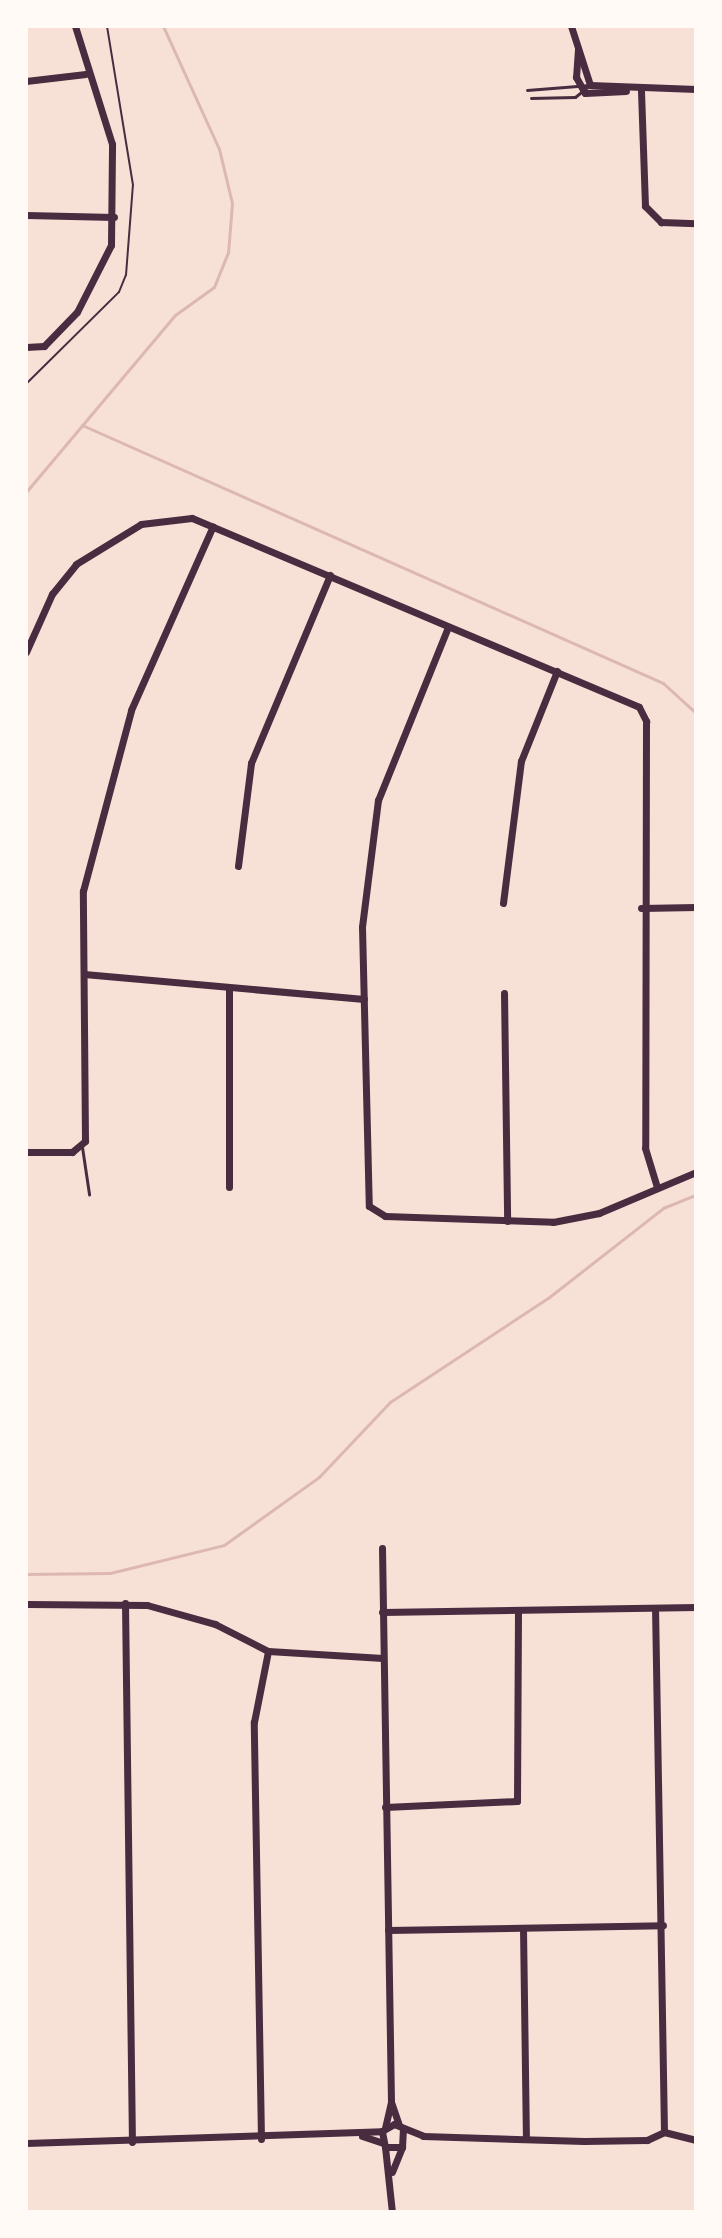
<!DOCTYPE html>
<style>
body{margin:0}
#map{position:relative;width:722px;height:2238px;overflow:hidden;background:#f7e1d7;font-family:"Source Sans 3",sans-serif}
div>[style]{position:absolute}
.stream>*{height:3px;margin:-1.5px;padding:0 1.5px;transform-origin:1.5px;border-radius:1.5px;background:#dcb8b0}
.path>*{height:2px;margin:-1px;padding:0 1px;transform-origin:1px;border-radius:1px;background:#4a2c40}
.service>*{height:3px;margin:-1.5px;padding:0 1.5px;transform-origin:1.5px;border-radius:1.5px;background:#4a2c40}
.minor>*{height:7px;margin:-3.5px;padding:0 3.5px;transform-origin:3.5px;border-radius:3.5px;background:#4a2c40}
span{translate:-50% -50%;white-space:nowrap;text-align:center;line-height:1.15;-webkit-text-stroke:8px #fffaf5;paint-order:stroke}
.frame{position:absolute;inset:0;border:28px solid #fffaf5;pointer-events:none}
</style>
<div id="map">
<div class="stream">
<div style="left:82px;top:425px;width:636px;rotate:23.94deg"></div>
<div style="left:663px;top:683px;width:45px;rotate:42.3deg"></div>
<div style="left:26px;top:492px;width:231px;rotate:-49.9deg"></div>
<div style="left:175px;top:315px;width:48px;rotate:-35.7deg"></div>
<div style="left:214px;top:287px;width:37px;rotate:-68deg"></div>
<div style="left:228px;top:253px;width:50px;rotate:-85.4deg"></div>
<div style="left:232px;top:203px;width:56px;rotate:-103.5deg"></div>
<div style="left:219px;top:149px;width:135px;rotate:-114.5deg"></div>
<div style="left:26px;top:1574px;width:84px;rotate:-0.7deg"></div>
<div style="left:110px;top:1573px;width:117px;rotate:-13.8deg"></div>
<div style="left:224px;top:1545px;width:117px;rotate:-35.6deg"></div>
<div style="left:319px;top:1477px;width:103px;rotate:-46.6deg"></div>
<div style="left:390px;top:1402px;width:189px;rotate:-33.4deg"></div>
<div style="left:548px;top:1298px;width:146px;rotate:-38deg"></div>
<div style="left:663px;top:1208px;width:35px;rotate:-22deg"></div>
</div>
<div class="path">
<div style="left:26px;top:384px;width:131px;rotate:-44.7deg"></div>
<div style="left:119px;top:292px;width:18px;rotate:-68deg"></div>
<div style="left:126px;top:275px;width:90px;rotate:-85.6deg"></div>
<div style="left:133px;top:185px;width:161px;rotate:-99.3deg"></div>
</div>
<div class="service">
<div style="left:527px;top:90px;width:63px;rotate:-4.5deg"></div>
<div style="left:531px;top:98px;width:44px;rotate:-1.3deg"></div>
<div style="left:575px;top:97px;width:19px;rotate:-39deg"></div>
<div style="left:82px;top:1147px;width:48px;rotate:81.5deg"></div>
<div style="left:629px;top:2212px;width:1px;rotate:-90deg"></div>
</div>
<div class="minor">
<div style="left:571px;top:26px;width:62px;rotate:72.1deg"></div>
<div style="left:590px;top:85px;width:106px;rotate:2.2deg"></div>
<div style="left:578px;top:49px;width:28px;rotate:94deg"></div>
<div style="left:576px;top:77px;width:18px;rotate:61deg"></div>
<div style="left:585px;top:93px;width:41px;rotate:-2.8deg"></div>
<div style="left:26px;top:81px;width:60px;rotate:-6.7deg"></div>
<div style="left:641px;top:91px;width:115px;rotate:88deg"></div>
<div style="left:645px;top:206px;width:23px;rotate:45deg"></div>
<div style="left:661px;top:222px;width:35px;rotate:2deg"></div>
<div style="left:26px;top:215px;width:88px;rotate:1.3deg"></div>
<div style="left:26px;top:347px;width:18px;rotate:-3deg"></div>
<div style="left:44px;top:346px;width:47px;rotate:-45.9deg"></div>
<div style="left:77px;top:312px;width:75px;rotate:-63.1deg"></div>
<div style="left:111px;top:245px;width:101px;rotate:-89.4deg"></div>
<div style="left:112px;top:144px;width:124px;rotate:-107.4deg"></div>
<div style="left:448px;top:627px;width:187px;rotate:112deg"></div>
<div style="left:378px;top:800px;width:128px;rotate:97.2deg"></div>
<div style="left:362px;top:927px;width:279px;rotate:88.6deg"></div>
<div style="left:369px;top:1206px;width:19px;rotate:32deg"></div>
<div style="left:385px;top:1216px;width:168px;rotate:2deg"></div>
<div style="left:553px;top:1222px;width:47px;rotate:-11.1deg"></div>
<div style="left:599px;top:1213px;width:105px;rotate:-22.9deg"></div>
<div style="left:26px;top:652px;width:64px;rotate:-65.9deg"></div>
<div style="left:52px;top:594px;width:38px;rotate:-51deg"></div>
<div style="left:76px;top:564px;width:76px;rotate:-31.6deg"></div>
<div style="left:141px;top:524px;width:51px;rotate:-6.7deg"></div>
<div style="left:192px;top:518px;width:485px;rotate:22.9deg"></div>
<div style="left:639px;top:707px;width:16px;rotate:63deg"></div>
<div style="left:646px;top:721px;width:427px;rotate:90.1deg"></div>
<div style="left:645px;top:1148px;width:39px;rotate:73deg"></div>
<div style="left:238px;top:866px;width:104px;rotate:-82.8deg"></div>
<div style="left:251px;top:763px;width:204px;rotate:-67.2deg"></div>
<div style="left:503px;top:903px;width:143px;rotate:-82.8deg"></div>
<div style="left:521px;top:761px;width:97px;rotate:-68.2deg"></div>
<div style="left:641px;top:908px;width:55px;rotate:-1deg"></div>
<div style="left:84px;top:974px;width:281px;rotate:5.1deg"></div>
<div style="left:229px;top:988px;width:199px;rotate:90deg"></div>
<div style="left:504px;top:993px;width:228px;rotate:89.2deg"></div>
<div style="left:26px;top:1152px;width:46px"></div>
<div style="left:72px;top:1152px;width:17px;rotate:-40deg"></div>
<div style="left:85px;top:1141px;width:250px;rotate:-90.5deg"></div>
<div style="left:83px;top:891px;width:187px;rotate:-75.1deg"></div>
<div style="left:131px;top:710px;width:201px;rotate:-66deg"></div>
<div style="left:382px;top:1548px;width:554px;rotate:89.07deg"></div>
<div style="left:391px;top:2102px;width:26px;rotate:103deg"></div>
<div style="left:125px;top:1603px;width:539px;rotate:89.26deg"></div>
<div style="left:26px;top:1604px;width:121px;rotate:0.5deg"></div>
<div style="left:147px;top:1605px;width:71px;rotate:15.6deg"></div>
<div style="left:215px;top:1624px;width:59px;rotate:27deg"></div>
<div style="left:268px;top:1651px;width:115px;rotate:3.5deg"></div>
<div style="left:382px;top:1612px;width:314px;rotate:-0.9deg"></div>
<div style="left:385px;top:1807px;width:132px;rotate:-2.6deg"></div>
<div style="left:517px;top:1801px;width:191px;rotate:-89.7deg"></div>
<div style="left:523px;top:1928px;width:209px;rotate:89.2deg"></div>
<div style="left:388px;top:1930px;width:275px;rotate:-1deg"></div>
<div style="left:391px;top:2102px;width:24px;rotate:71deg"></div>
<div style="left:403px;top:2128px;width:19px;rotate:93deg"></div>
<div style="left:402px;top:2147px;width:17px;rotate:180deg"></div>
<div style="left:385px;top:2147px;width:16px;rotate:-101deg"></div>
<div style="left:382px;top:2131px;width:14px;rotate:-30deg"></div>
<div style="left:394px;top:2124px;width:31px;rotate:22deg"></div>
<div style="left:423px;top:2136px;width:161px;rotate:1.8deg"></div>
<div style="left:584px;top:2141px;width:63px;rotate:-0.9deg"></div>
<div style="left:647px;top:2140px;width:19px;rotate:-25deg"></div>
<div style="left:664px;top:2132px;width:524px;rotate:-90.98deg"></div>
<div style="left:664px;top:2132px;width:33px;rotate:14deg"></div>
<div style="left:362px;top:2136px;width:22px;rotate:18deg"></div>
<div style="left:261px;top:2139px;width:417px;rotate:-91deg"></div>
<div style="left:254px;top:1722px;width:72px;rotate:-78.8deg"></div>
<div style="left:26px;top:2143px;width:356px;rotate:-1.9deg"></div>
<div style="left:385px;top:2147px;width:65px;rotate:83.9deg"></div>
<div style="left:392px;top:2172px;width:27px;rotate:-68deg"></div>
</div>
<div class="frame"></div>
</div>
